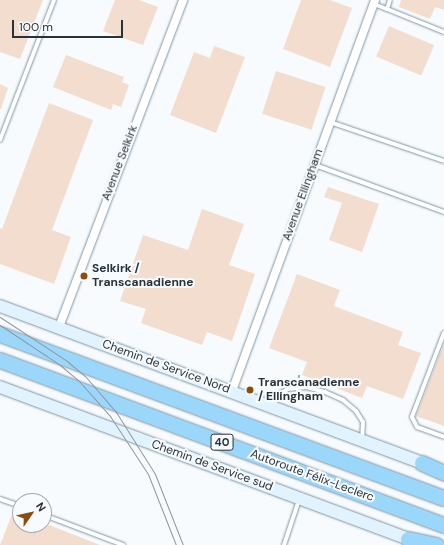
<!DOCTYPE html>
<meta charset="utf-8">
<style>
body{margin:0}
#map{position:relative;width:444px;height:545px;overflow:hidden;background:#f7fbfe;font-family:"DM Sans",sans-serif}
div>[style]{position:absolute}
.building>*{inset:0;background:#f3ddce;transform-origin:0 0}
.path>*{height:1.5px;margin-top:-0.75px;transform-origin:0;background:repeating-linear-gradient(90deg,#a5abaf 0 3px,transparent 0 5px)}
.roads{filter:drop-shadow(0 0 1px #8096a4) drop-shadow(0 0 1px #8096a4)}
.lane>*{height:4px;margin:-2px;padding:0 2px;transform-origin:2px;border-radius:2px;background:#fff}
.street>*{height:8px;margin:-4px;padding:0 4px;transform-origin:4px;border-radius:4px;background:#fff}
.secondary>*{height:12px;margin:-6px;padding:0 6px;transform-origin:6px;border-radius:6px;background:#e1f3fe}
.highway>*{height:15px;margin:-7.5px;padding:0 7.5px;transform-origin:7.5px;border-radius:7.5px;background:#9bd7fa}
.tram>*{height:1px;margin:-0.5px;padding:0 0.5px;transform-origin:0.5px;border-radius:0.5px;background:#91989c}
.dots>*{width:11px;height:11px;translate:-50% -50%;box-sizing:border-box;border:2px solid #f7fbfe;border-radius:50%}
span{translate:-50% -50%;white-space:nowrap;text-align:center;line-height:1.15;-webkit-text-stroke:4px #f7fbfe;paint-order:stroke}
.shield-label span{padding:1px 3px;background:#f7fbfe;border:1px solid;border-radius:3px;-webkit-text-stroke-width:0}
.shield-label{font-size:11px;color:#293238;font-weight:700}
.street-label{font-size:12px;color:#293238}
.poi-label{font-size:12px;color:#293238;font-weight:700}
.left{translate:0 -50%;text-align:left}
.north{position:absolute;left:12px;top:493px;width:40px;height:40px;box-sizing:border-box;background:#f7fbfe;border:1px solid #a5abaf;border-radius:50%;rotate:56deg;font-size:11px;font-weight:700;line-height:16px;text-align:center;color:#293238}
.north::after{content:'';display:block;margin:auto;width:14px;height:18px;background:#8a4d0f;clip-path:polygon(50% 0,100% 100%,50% 72%,0 100%)}
.scale{position:absolute;left:12px;top:20px;width:111px;height:18px;box-sizing:border-box;border:2px solid #293238;border-top:0;padding-left:5px;font-size:12px;line-height:14px;white-space:nowrap;color:#293238;-webkit-text-stroke:3px #f7fbfe;paint-order:stroke}
</style>
<div id="map">
<div class="building">
<div style="clip-path:polygon(0 0,43px 0,20px 59px,0 52px)"></div>
<div style="clip-path:polygon(115px 0,139px 0,158px 7px,143px 45px,103px 31px)"></div>
<div style="clip-path:polygon(301px 0,330px 0,352px 8px,330px 67px,283px 49px)"></div>
<div style="clip-path:polygon(401px 0,444px 0,444px 10px,435px 7px,430px 19px,399px 7px)"></div>
<div style="left:389px;top:26px;width:49px;height:33px;rotate:23deg"></div>
<div style="clip-path:polygon(214px 46px,245px 57px,216px 133px,170px 115px,194px 52px,210px 58px)"></div>
<div style="clip-path:polygon(66px 55px,124px 77px,122px 82px,129px 85px,121px 107px,113px 104px,111px 110px,53px 87px)"></div>
<div style="left:276px;top:71px;width:52px;height:45px;rotate:18deg"></div>
<div style="clip-path:polygon(0 84px,8px 88px,1px 109px,0 109px)"></div>
<div style="clip-path:polygon(49px 103px,93px 120px,52px 230px,71px 237px,54px 284px,0 264px,0 228px,2px 229px)"></div>
<div style="clip-path:polygon(328px 187px,379px 204px,362px 252px,329px 240px,342px 203px,324px 197px)"></div>
<div style="clip-path:polygon(202px 209px,244px 224px,229px 265px,255px 274px,232px 341px,207px 332px,202px 345px,141px 323px,146px 309px,120px 301px,143px 235px,188px 250px)"></div>
<div style="clip-path:polygon(297px 274px,340px 290px,334px 306px,403px 332px,398px 345px,421px 353px,403px 399px,367px 386px,362px 398px,302px 375px,307px 362px,269px 348px)"></div>
<div style="clip-path:polygon(444px 343px,444px 426px,416px 416px)"></div>
<div style="clip-path:polygon(13px 512px,20px 514px,20px 525px,44px 523px,100px 545px,0 545px)"></div>
</div>
<div class="path">
<div style="left:298px;top:383px;width:10px;rotate:-84deg"></div>
</div>
<div class="roads">
<div class="lane">
<div style="left:374px;top:4px;width:14px;rotate:21deg"></div>
<div style="left:387px;top:9px;width:9px;rotate:-72deg"></div>
<div style="left:387px;top:9px;width:61px;rotate:22deg"></div>
<div style="left:330px;top:122px;width:120px;rotate:18.9deg"></div>
<div style="left:0;top:140px;width:150px;rotate:-68.9deg"></div>
<div style="left:315px;top:165px;width:137px;rotate:20deg"></div>
<div style="left:444px;top:333px;width:90px;rotate:110.9deg"></div>
<div style="left:412px;top:417px;width:11px;rotate:63deg"></div>
<div style="left:417px;top:427px;width:29px;rotate:20deg"></div>
<div style="left:273px;top:406px;width:13px;rotate:-63deg"></div>
<div style="left:279px;top:394px;width:10px;rotate:-29deg"></div>
<div style="left:288px;top:389px;width:18px;rotate:-6deg"></div>
<div style="left:306px;top:387px;width:20px;rotate:15deg"></div>
<div style="left:325px;top:392px;width:20px;rotate:24deg"></div>
<div style="left:343px;top:400px;width:17px;rotate:40deg"></div>
<div style="left:356px;top:411px;width:13px;rotate:58deg"></div>
<div style="left:363px;top:422px;width:17px;rotate:93deg"></div>
<div style="left:0;top:499px;width:21px;rotate:19deg"></div>
<div style="left:44px;top:515px;width:85px;rotate:20.8deg"></div>
<div style="left:284px;top:545px;width:47px;rotate:-71.6deg"></div>
</div>
<div class="street">
<div style="left:59px;top:327px;width:350px;rotate:-69.2deg"></div>
<div style="left:232px;top:391px;width:416px;rotate:-69.9deg"></div>
</div>
<div class="secondary">
<div style="left:0;top:306px;width:459px;rotate:20.4deg"></div>
<div style="left:0;top:387px;width:445px;rotate:20.4deg"></div>
</div>
<div class="highway">
<div style="left:0;top:334px;width:473px;rotate:20.3deg"></div>
<div style="left:0;top:360px;width:474px;rotate:20.4deg"></div>
<div style="left:422px;top:463px;width:24px;rotate:24deg"></div>
<div style="left:408px;top:539px;width:29px;rotate:12deg"></div>
</div>
</div>
<div class="tram">
<div style="left:0;top:317px;width:80px;rotate:33.3deg"></div>
<div style="left:67px;top:361px;width:23px;rotate:40deg"></div>
<div style="left:85px;top:376px;width:48px;rotate:49.3deg"></div>
<div style="left:116px;top:412px;width:73px;rotate:57.8deg"></div>
<div style="left:155px;top:474px;width:76px;rotate:68.5deg"></div>
<div style="left:0;top:325px;width:72px;rotate:33.7deg"></div>
<div style="left:60px;top:365px;width:25px;rotate:40deg"></div>
<div style="left:79px;top:381px;width:47px;rotate:48.5deg"></div>
<div style="left:110px;top:416px;width:69px;rotate:56.8deg"></div>
<div style="left:148px;top:474px;width:76px;rotate:68.5deg"></div>
</div>
<div class="dots">
<div style="left:84px;top:276px;background:#8a4d0f"></div>
<div style="left:250px;top:390px;background:#8a4d0f"></div>
</div>
<div class="shield-label">
<span style="left:222px;top:442px">40</span>
</div>
<div class="street-label">
<span style="left:120px;top:163px;rotate:-69deg">Avenue Selkirk</span>
<span style="left:303px;top:195px;rotate:-70deg">Avenue Ellingham</span>
<span style="left:166px;top:367px;rotate:20deg">Chemin de Service Nord</span>
<span style="left:212px;top:466px;rotate:20deg">Chemin de Service sud</span>
<span style="left:312px;top:476px;rotate:20deg">Autoroute Félix-Leclerc</span>
</div>
<div class="poi-label">
<span class="left" style="left:92px;top:276px">Selkirk /<br>Transcanadienne</span>
<span class="left" style="left:258px;top:390px">Transcanadienne<br>/ Ellingham</span>
</div>
<div class="north">N</div>
<div class="scale">100 m</div>
</div>
